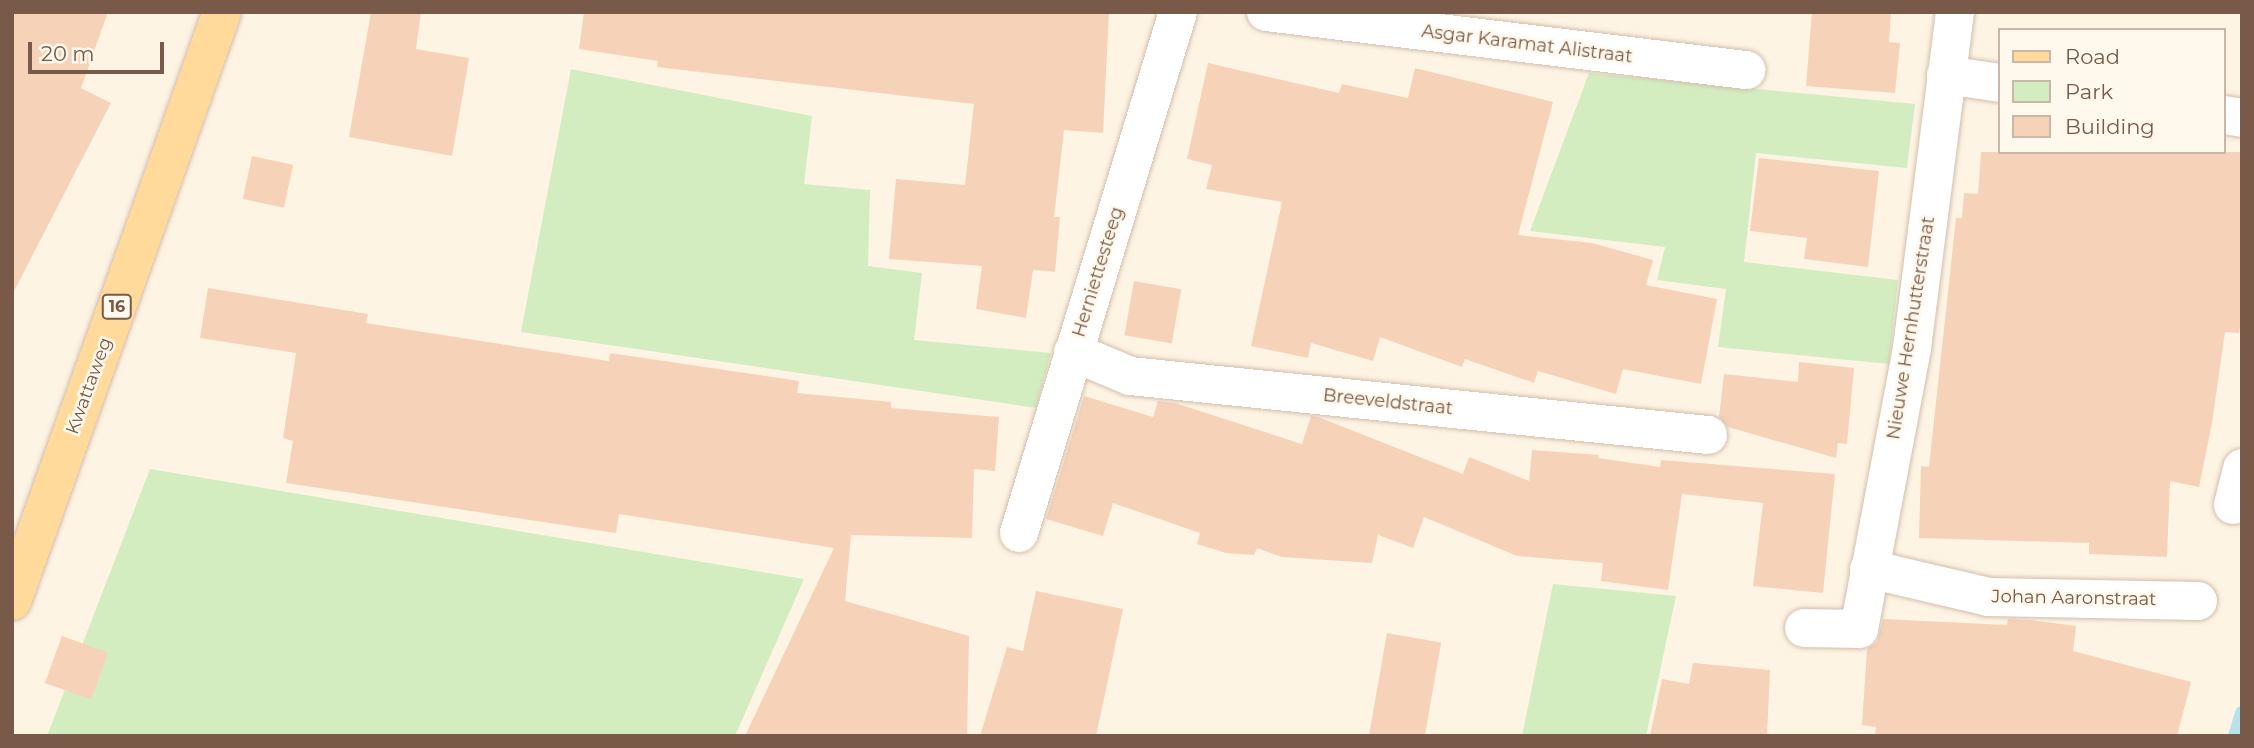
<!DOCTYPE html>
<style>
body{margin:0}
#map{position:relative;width:2254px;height:748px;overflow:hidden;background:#fef4e4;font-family:Montserrat,sans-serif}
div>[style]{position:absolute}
.green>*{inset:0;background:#d3edc1}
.stream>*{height:14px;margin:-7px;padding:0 7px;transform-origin:7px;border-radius:7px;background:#b7e2e9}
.building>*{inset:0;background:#f6d2b9;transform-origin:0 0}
.roads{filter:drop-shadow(0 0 2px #d3bdac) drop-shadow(0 0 2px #d3bdac)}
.street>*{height:38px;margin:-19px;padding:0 19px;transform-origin:19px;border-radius:19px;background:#fff}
.primary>*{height:38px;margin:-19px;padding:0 19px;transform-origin:19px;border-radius:19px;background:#ffda9a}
span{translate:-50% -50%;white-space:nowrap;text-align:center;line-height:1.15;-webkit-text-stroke:5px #fff8ec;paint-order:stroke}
.shield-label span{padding:2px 5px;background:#fff8ec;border:2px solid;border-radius:5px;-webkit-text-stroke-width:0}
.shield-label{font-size:16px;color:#795947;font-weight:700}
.street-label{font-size:18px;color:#795947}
.frame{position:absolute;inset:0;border:14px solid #795947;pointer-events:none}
.legend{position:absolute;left:1998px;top:28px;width:228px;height:126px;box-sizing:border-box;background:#fff8ec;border:2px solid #c9b8aa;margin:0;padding:9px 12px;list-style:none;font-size:21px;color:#795947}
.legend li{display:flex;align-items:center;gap:14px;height:35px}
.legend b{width:35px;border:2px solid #c9b8aa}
.scale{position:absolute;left:28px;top:42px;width:136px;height:32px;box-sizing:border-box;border:4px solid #795947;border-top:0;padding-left:9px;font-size:21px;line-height:24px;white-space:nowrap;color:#795947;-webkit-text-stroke:5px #fff8ec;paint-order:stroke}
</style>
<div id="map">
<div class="green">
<div style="clip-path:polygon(571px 69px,812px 116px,804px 184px,870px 190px,868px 266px,922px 273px,914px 340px,1051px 353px,1036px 408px,521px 332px)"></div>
<div style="clip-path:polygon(1589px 73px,1915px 104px,1907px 168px,1756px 153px,1744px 262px,1898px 280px,1889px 364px,1718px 347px,1726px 289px,1657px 280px,1665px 247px,1530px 231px)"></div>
<div style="clip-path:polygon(150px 469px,804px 579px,735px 736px,47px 736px)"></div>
<div style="clip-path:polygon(1553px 584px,1676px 596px,1646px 736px,1522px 736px)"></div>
</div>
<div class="stream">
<div style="left:2235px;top:736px;width:24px;rotate:-73deg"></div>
</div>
<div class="building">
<div style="clip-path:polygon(12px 12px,108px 12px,81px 88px,111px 103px,12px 295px)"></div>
<div style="clip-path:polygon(371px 12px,421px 12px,416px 49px,469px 58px,452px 156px,349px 137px)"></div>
<div style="clip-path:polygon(584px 12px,1109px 12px,1103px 133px,1064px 130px,1054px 217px,1060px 217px,1055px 272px,1033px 270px,1026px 318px,976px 309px,982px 266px,889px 259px,896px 179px,965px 185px,974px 104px,657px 67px,658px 61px,579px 49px)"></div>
<div style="clip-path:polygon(1812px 12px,1891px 12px,1889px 42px,1900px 43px,1895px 93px,1806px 86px)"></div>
<div style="clip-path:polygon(1208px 63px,1339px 93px,1342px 84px,1408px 98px,1415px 68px,1553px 102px,1518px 235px,1592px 243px,1653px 260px,1646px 285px,1717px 299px,1701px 384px,1623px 369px,1616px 394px,1538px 371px,1534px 383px,1465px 359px,1462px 367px,1380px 337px,1373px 361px,1311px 343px,1308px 358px,1251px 346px,1282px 202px,1206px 189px,1212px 165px,1187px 159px)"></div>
<div style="clip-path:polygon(1981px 152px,2242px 152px,2242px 315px,2239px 333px,2225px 332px,2212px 423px,2199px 487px,2170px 481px,2167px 557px,2089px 554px,2089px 543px,1919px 538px,1921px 466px,1929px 467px,1956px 218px,1962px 218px,1964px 193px,1978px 194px)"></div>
<div style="left:252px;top:156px;width:42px;height:44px;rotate:12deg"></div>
<div style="clip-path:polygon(1759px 158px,1879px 171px,1868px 267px,1804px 259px,1807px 238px,1750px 231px)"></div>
<div style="left:1134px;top:281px;width:48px;height:55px;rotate:10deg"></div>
<div style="clip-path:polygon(208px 288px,368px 314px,366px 323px,609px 361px,610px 353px,799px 381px,797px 393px,891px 402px,891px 408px,999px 417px,995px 471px,974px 469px,972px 538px,851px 535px,845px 601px,969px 636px,967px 736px,745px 736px,834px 548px,619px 514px,616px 533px,286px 483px,293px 441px,283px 438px,296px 353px,200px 338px)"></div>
<div style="clip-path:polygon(1799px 362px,1854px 368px,1847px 444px,1838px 443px,1836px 458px,1728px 427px,1719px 417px,1724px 374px,1798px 382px)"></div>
<div style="clip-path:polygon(1084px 396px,1153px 417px,1158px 401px,1175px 403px,1302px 444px,1311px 416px,1318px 417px,1463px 474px,1469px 457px,1529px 481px,1532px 450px,1599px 455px,1598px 458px,1660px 467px,1661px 460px,1835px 474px,1823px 593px,1753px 586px,1763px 503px,1682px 494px,1668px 590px,1601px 581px,1603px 563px,1517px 556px,1424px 517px,1413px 548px,1378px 535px,1372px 563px,1282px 557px,1257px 548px,1254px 555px,1226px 553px,1197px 544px,1200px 533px,1113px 503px,1103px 536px,1046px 519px)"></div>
<div style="clip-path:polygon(1036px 591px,1123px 609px,1096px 736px,980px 736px,1007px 647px,1023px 651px)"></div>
<div style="clip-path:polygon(1883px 619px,2007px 625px,2008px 619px,2030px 620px,2076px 626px,2073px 651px,2191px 682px,2177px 736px,1875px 736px,1876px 727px,1862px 725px,1867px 649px,1877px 642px)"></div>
<div style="left:1387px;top:633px;width:55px;height:105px;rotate:10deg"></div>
<div style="left:62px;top:636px;width:49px;height:50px;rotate:20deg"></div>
<div style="clip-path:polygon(1693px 663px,1770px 670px,1767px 736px,1650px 736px,1662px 679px,1689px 684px)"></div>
</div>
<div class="roads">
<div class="street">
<div style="left:1266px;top:12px;width:484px;rotate:6.9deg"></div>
<div style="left:1946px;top:75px;width:55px;rotate:8.4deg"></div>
<div style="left:2224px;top:115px;width:18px;rotate:9deg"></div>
<div style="left:1073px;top:352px;width:62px;rotate:22.8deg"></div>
<div style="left:1130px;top:376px;width:581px;rotate:5.83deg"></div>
<div style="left:2233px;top:505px;width:38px;rotate:-76deg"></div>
<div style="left:1019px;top:533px;width:545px;rotate:-73.03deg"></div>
<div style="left:1869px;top:569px;width:122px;rotate:13.2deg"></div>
<div style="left:1988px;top:597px;width:210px;rotate:1.1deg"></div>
<div style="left:1804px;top:628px;width:55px;rotate:1deg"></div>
<div style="left:1859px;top:629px;width:286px;rotate:-79.3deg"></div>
<div style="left:1912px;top:348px;width:339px;rotate:-82.7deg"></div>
</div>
<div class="primary">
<div style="left:12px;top:601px;width:625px;rotate:-70.38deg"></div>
</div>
</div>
<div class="shield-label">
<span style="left:117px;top:307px">16</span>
</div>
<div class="street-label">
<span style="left:1527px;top:44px;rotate:7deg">Asgar Karamat Alistraat</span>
<span style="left:1098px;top:272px;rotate:-73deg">Herniettesteeg</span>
<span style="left:1911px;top:328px;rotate:-81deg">Nieuwe Hernhutterstraat</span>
<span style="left:89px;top:386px;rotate:-70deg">Kwattaweg</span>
<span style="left:1388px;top:402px;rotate:6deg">Breeveldstraat</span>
<span style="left:2074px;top:598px;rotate:1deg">Johan Aaronstraat</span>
</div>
<div class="frame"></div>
<ul class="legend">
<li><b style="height:9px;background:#ffda9a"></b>Road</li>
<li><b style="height:19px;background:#d3edc1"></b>Park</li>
<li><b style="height:19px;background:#f6d2b9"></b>Building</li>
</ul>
<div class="scale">20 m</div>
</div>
